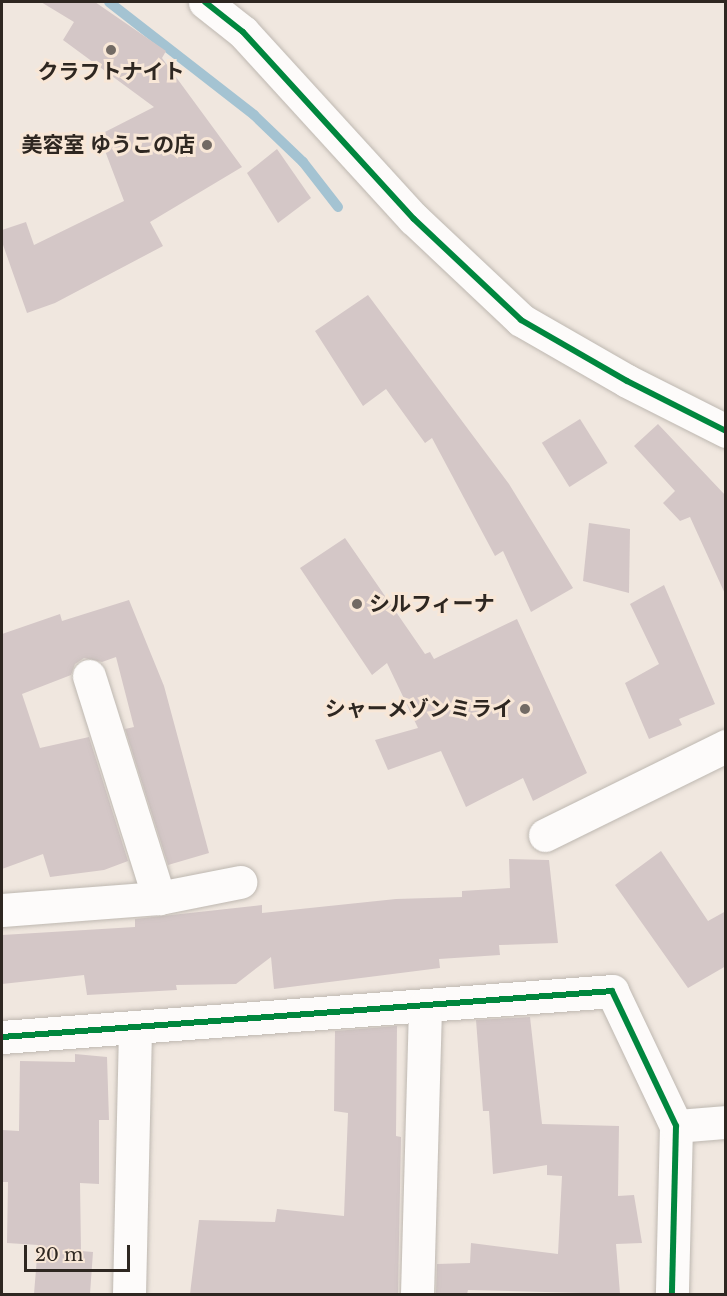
<!DOCTYPE html>
<meta charset="utf-8">
<style>
body{margin:0}
#map{position:relative;width:727px;height:1296px;overflow:hidden;background:#f0e7df;font-family:"Libre Baskerville","Noto Sans JP",serif}
div>[style]{position:absolute}
.stream>*{height:10px;margin:-5px;padding:0 5px;transform-origin:5px;border-radius:5px;background:#a4c3d2}
.building>*{inset:0;background:#d4c7c7;transform-origin:0 0}
.roads{filter:drop-shadow(0 0 2px #beb8b1) drop-shadow(0 0 2px #beb8b1)}
.minor>*{height:33px;margin:-16.5px;padding:0 16.5px;transform-origin:16.5px;border-radius:16.5px;background:#fdfbfa}
.tertiary>*{height:33px;margin:-16.5px;padding:0 16.5px;transform-origin:16.5px;border-radius:16.5px;background:#fdfbfa}
.cycleway>*{height:6px;margin:-3px;padding:0 3px;transform-origin:3px;border-radius:3px;background:#00873e}
.dots>*{width:16px;height:16px;translate:-50% -50%;box-sizing:border-box;border:3px solid #f8e7d7;border-radius:50%}
span{translate:-50% -50%;white-space:nowrap;text-align:center;line-height:1.15;-webkit-text-stroke:6px #f8e7d7;paint-order:stroke}
.poi-label{font-size:21px;color:#2e2721;font-weight:700}
.right{translate:-100% -50%;text-align:right}
.left{translate:0 -50%;text-align:left}
.frame{position:absolute;inset:0;border:3px solid #2e2721;pointer-events:none}
.scale{position:absolute;left:24px;top:1245px;width:106px;height:27px;box-sizing:border-box;border:3px solid #2e2721;border-top:0;padding-left:8px;font-size:18px;line-height:21px;white-space:nowrap;color:#2e2721;-webkit-text-stroke:4px #f8e7d7;paint-order:stroke}
</style>
<div id="map">
<div class="stream">
<div style="left:109px;top:2px;width:184px;rotate:37.9deg"></div>
<div style="left:254px;top:115px;width:68px;rotate:43.8deg"></div>
<div style="left:303px;top:162px;width:57px;rotate:52.1deg"></div>
</div>
<div class="building">
<div style="clip-path:polygon(41px 2px,95px 2px,166px 51px,162px 58px,242px 167px,150px 222px,163px 246px,55px 303px,27px 313px,2px 242px,2px 230px,26px 222px,34px 245px,124px 201px,99px 135px,154px 107px,63px 40px,74px 22px)"></div>
<div style="clip-path:polygon(277px 149px,311px 198px,278px 223px,247px 173px)"></div>
<div style="clip-path:polygon(368px 295px,509px 484px,573px 588px,531px 612px,503px 551px,495px 556px,432px 438px,425px 443px,386px 389px,363px 406px,315px 331px)"></div>
<div style="left:580px;top:419px;width:52px;height:45px;rotate:58deg"></div>
<div style="clip-path:polygon(658px 424px,726px 496px,726px 596px,690px 517px,680px 521px,663px 503px,675px 491px,634px 446px)"></div>
<div style="clip-path:polygon(589px 523px,630px 529px,629px 593px,583px 581px)"></div>
<div style="clip-path:polygon(345px 538px,425px 654px,430px 652px,434px 659px,517px 619px,587px 773px,533px 801px,523px 778px,466px 807px,441px 751px,388px 770px,375px 740px,418px 728px,387px 663px,372px 675px,300px 568px)"></div>
<div style="clip-path:polygon(664px 585px,715px 704px,679px 719px,682px 725px,649px 739px,625px 683px,659px 664px,630px 604px)"></div>
<div style="clip-path:polygon(129px 600px,164px 686px,209px 853px,168px 865px,125px 729px,134px 727px,116px 657px,102px 662px,84px 658px,75px 664px,71px 675px,22px 694px,40px 748px,89px 737px,128px 861px,104px 870px,50px 877px,43px 854px,2px 869px,2px 634px,60px 614px,62px 621px)"></div>
<div style="clip-path:polygon(661px 851px,708px 921px,726px 911px,726px 966px,688px 988px,615px 885px)"></div>
<div style="clip-path:polygon(509px 859px,549px 860px,558px 943px,499px 945px,500px 955px,439px 959px,440px 968px,274px 989px,271px 957px,236px 984px,176px 985px,177px 990px,87px 995px,84px 975px,2px 984px,2px 935px,135px 927px,135px 919px,262px 905px,262px 913px,396px 899px,462px 897px,462px 891px,510px 888px)"></div>
<div style="clip-path:polygon(530px 1017px,542px 1124px,619px 1126px,618px 1196px,634px 1195px,642px 1243px,616px 1244px,620px 1294px,468px 1290px,467px 1294px,436px 1294px,437px 1264px,470px 1263px,471px 1243px,558px 1254px,562px 1176px,547px 1175px,547px 1165px,493px 1174px,489px 1111px,483px 1111px,476px 1020px)"></div>
<div style="clip-path:polygon(397px 1026px,396px 1136px,401px 1137px,398px 1294px,190px 1294px,199px 1220px,275px 1222px,277px 1209px,344px 1216px,348px 1113px,334px 1111px,335px 1031px)"></div>
<div style="clip-path:polygon(75px 1054px,107px 1057px,109px 1120px,99px 1120px,99px 1184px,80px 1183px,81px 1251px,93px 1252px,90px 1294px,34px 1294px,38px 1245px,7px 1243px,8px 1182px,2px 1182px,2px 1130px,19px 1131px,20px 1061px,75px 1062px)"></div>
</div>
<div class="roads">
<div class="minor">
<div style="left:89px;top:676px;width:233px;rotate:72.5deg"></div>
<div style="left:545px;top:835px;width:202px;rotate:-26.2deg"></div>
<div style="left:2px;top:910px;width:157px;rotate:-4.4deg"></div>
<div style="left:159px;top:898px;width:83px;rotate:-11.2deg"></div>
<div style="left:2px;top:1037px;width:612px;rotate:-4.31deg"></div>
<div style="left:612px;top:991px;width:149px;rotate:64.6deg"></div>
<div style="left:676px;top:1126px;width:168px;rotate:91.4deg"></div>
<div style="left:676px;top:1126px;width:50px;rotate:-4.6deg"></div>
<div style="left:129px;top:1294px;width:267px;rotate:-88.7deg"></div>
<div style="left:417px;top:1294px;width:289px;rotate:-88.4deg"></div>
</div>
<div class="tertiary">
<div style="left:205px;top:2px;width:48px;rotate:38.3deg"></div>
<div style="left:243px;top:32px;width:253px;rotate:47.6deg"></div>
<div style="left:414px;top:219px;width:147px;rotate:43.3deg"></div>
<div style="left:521px;top:320px;width:122px;rotate:29.9deg"></div>
<div style="left:627px;top:381px;width:111px;rotate:26.8deg"></div>
</div>
</div>
<div class="cycleway">
<div style="left:205px;top:2px;width:48px;rotate:38.3deg"></div>
<div style="left:243px;top:32px;width:253px;rotate:47.6deg"></div>
<div style="left:414px;top:219px;width:147px;rotate:43.3deg"></div>
<div style="left:521px;top:320px;width:122px;rotate:29.9deg"></div>
<div style="left:627px;top:381px;width:111px;rotate:26.8deg"></div>
<div style="left:2px;top:1037px;width:612px;rotate:-4.31deg"></div>
<div style="left:612px;top:991px;width:149px;rotate:64.6deg"></div>
<div style="left:676px;top:1126px;width:168px;rotate:91.4deg"></div>
</div>
<div class="dots">
<div style="left:111px;top:50px;background:#726a64"></div>
<div style="left:207px;top:145px;background:#726a64"></div>
<div style="left:357px;top:604px;background:#726a64"></div>
<div style="left:525px;top:709px;background:#726a64"></div>
</div>
<div class="poi-label">
<span style="left:111px;top:72px">クラフトナイト</span>
<span class="right" style="left:195px;top:145px">美容室 ゆうこの店</span>
<span class="left" style="left:369px;top:604px">シルフィーナ</span>
<span class="right" style="left:513px;top:709px">シャーメゾンミライ</span>
</div>
<div class="frame"></div>
<div class="scale">20 m</div>
</div>
